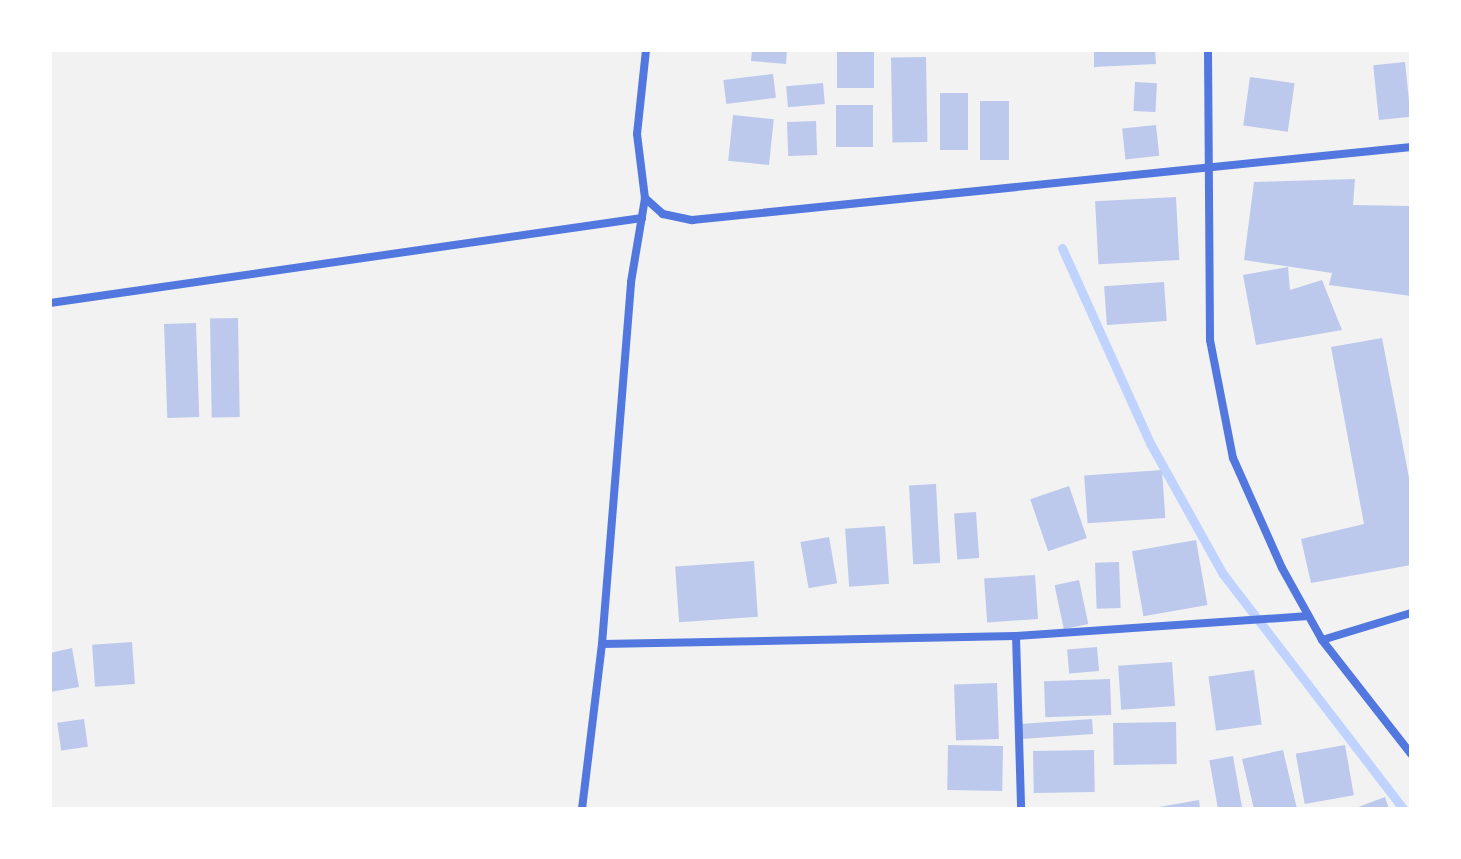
<!DOCTYPE html>
<style>
body{margin:0}
#map{position:relative;width:1461px;height:859px;overflow:hidden;background:#f2f2f2;font-family:"PT Serif",serif}
div>[style]{position:absolute}
.stream>*{height:9px;margin:-4.5px;padding:0 4.5px;transform-origin:4.5px;border-radius:4.5px;background:#bfd3fe}
.building>*{inset:0;background:#bdc9ec;transform-origin:0 0}
.minor>*{height:8px;margin:-4px;padding:0 4px;transform-origin:4px;border-radius:4px;background:#5277de}
span{translate:-50% -50%;white-space:nowrap;text-align:center;line-height:1.15;-webkit-text-stroke:8px #fff;paint-order:stroke}
.frame{position:absolute;inset:0;border:52px solid #fff;pointer-events:none}
</style>
<div id="map">
<div class="stream">
<div style="left:1062px;top:248px;width:214px;rotate:65.7deg"></div>
<div style="left:1150px;top:443px;width:150px;rotate:60.9deg"></div>
<div style="left:1223px;top:574px;width:296px;rotate:52.5deg"></div>
</div>
<div class="building">
<div style="clip-path:polygon(752px 50px,787px 50px,786px 64px,751px 61px)"></div>
<div style="left:837px;top:50px;width:37px;height:38px"></div>
<div style="clip-path:polygon(1094px 50px,1155px 50px,1156px 64px,1094px 67px)"></div>
<div style="left:926px;top:57px;width:85px;height:35px;rotate:89deg"></div>
<div style="left:1405px;top:62px;width:55px;height:32px;rotate:84deg"></div>
<div style="left:773px;top:74px;width:24px;height:50px;rotate:83deg"></div>
<div style="left:1250px;top:77px;width:45px;height:49px;rotate:8deg"></div>
<div style="left:1135px;top:82px;width:22px;height:29px;rotate:3deg"></div>
<div style="left:823px;top:83px;width:21px;height:37px;rotate:85deg"></div>
<div style="left:940px;top:93px;width:28px;height:57px"></div>
<div style="left:980px;top:101px;width:29px;height:59px"></div>
<div style="left:873px;top:105px;width:42px;height:37px;rotate:90deg"></div>
<div style="left:733px;top:115px;width:41px;height:46px;rotate:6deg"></div>
<div style="left:816px;top:121px;width:34px;height:29px;rotate:88deg"></div>
<div style="left:1156px;top:125px;width:31px;height:34px;rotate:84deg"></div>
<div style="clip-path:polygon(1355px 179px,1353px 205px,1411px 206px,1411px 296px,1329px 285px,1332px 273px,1244px 260px,1254px 182px)"></div>
<div style="left:1176px;top:197px;width:63px;height:81px;rotate:87deg"></div>
<div style="clip-path:polygon(1288px 267px,1290px 290px,1322px 280px,1342px 330px,1256px 345px,1243px 275px)"></div>
<div style="left:1164px;top:282px;width:39px;height:60px;rotate:86deg"></div>
<div style="left:238px;top:318px;width:99px;height:28px;rotate:89deg"></div>
<div style="left:196px;top:323px;width:94px;height:32px;rotate:88deg"></div>
<div style="clip-path:polygon(1382px 338px,1411px 488px,1411px 565px,1311px 583px,1301px 539px,1364px 524px,1331px 347px)"></div>
<div style="left:1162px;top:470px;width:48px;height:78px;rotate:86deg"></div>
<div style="left:936px;top:484px;width:79px;height:27px;rotate:87deg"></div>
<div style="left:1069px;top:486px;width:55px;height:41px;rotate:71deg"></div>
<div style="left:976px;top:512px;width:46px;height:22px;rotate:86deg"></div>
<div style="left:885px;top:526px;width:58px;height:40px;rotate:86deg"></div>
<div style="left:829px;top:537px;width:47px;height:29px;rotate:80deg"></div>
<div style="left:1196px;top:540px;width:66px;height:65px;rotate:80deg"></div>
<div style="left:754px;top:561px;width:56px;height:79px;rotate:86deg"></div>
<div style="left:1119px;top:562px;width:46px;height:24px;rotate:88deg"></div>
<div style="left:1035px;top:575px;width:44px;height:51px;rotate:86deg"></div>
<div style="left:1079px;top:580px;width:45px;height:25px;rotate:78deg"></div>
<div style="left:132px;top:642px;width:42px;height:40px;rotate:86deg"></div>
<div style="left:1097px;top:647px;width:24px;height:30px;rotate:85deg"></div>
<div style="clip-path:polygon(72px 648px,79px 687px,50px 692px,50px 653px)"></div>
<div style="left:1172px;top:662px;width:44px;height:54px;rotate:86deg"></div>
<div style="left:1254px;top:670px;width:55px;height:46px;rotate:82deg"></div>
<div style="left:1110px;top:679px;width:36px;height:66px;rotate:88deg"></div>
<div style="left:997px;top:683px;width:56px;height:43px;rotate:88deg"></div>
<div style="left:84px;top:719px;width:28px;height:27px;rotate:82deg"></div>
<div style="left:1092px;top:719px;width:15px;height:72px;rotate:86deg"></div>
<div style="left:1176px;top:722px;width:42px;height:63px;rotate:89deg"></div>
<div style="left:948px;top:745px;width:55px;height:45px;rotate:1deg"></div>
<div style="left:1345px;top:745px;width:51px;height:50px;rotate:80deg"></div>
<div style="left:1094px;top:750px;width:42px;height:61px;rotate:89deg"></div>
<div style="clip-path:polygon(1283px 750px,1297px 809px,1254px 809px,1242px 759px)"></div>
<div style="left:1233px;top:756px;width:54px;height:24px;rotate:80deg"></div>
<div style="clip-path:polygon(1385px 797px,1389px 809px,1353px 809px)"></div>
<div style="clip-path:polygon(1199px 800px,1200px 809px,1159px 809px,1159px 807px)"></div>
</div>
<div class="minor">
<div style="left:646px;top:50px;width:84px;rotate:96.1deg"></div>
<div style="left:637px;top:134px;width:64px;rotate:82.9deg"></div>
<div style="left:645px;top:198px;width:24px;rotate:42deg"></div>
<div style="left:663px;top:214px;width:30px;rotate:12deg"></div>
<div style="left:692px;top:220px;width:723px;rotate:-5.8deg"></div>
<div style="left:1208px;top:50px;width:290px;rotate:89.6deg"></div>
<div style="left:1210px;top:340px;width:120px;rotate:79deg"></div>
<div style="left:1233px;top:458px;width:120px;rotate:66deg"></div>
<div style="left:1282px;top:568px;width:82px;rotate:60.9deg"></div>
<div style="left:1322px;top:640px;width:145px;rotate:52deg"></div>
<div style="left:50px;top:303px;width:598px;rotate:-8.17deg"></div>
<div style="left:1016px;top:636px;width:173px;rotate:88.3deg"></div>
<div style="left:1322px;top:640px;width:93px;rotate:-16.9deg"></div>
<div style="left:602px;top:644px;width:414px;rotate:-1.1deg"></div>
<div style="left:1016px;top:636px;width:293px;rotate:-3.9deg"></div>
<div style="left:582px;top:809px;width:166px;rotate:-83.1deg"></div>
<div style="left:602px;top:644px;width:363px;rotate:-85.4deg"></div>
<div style="left:631px;top:282px;width:85px;rotate:-80.5deg"></div>
</div>
<div class="frame"></div>
</div>
